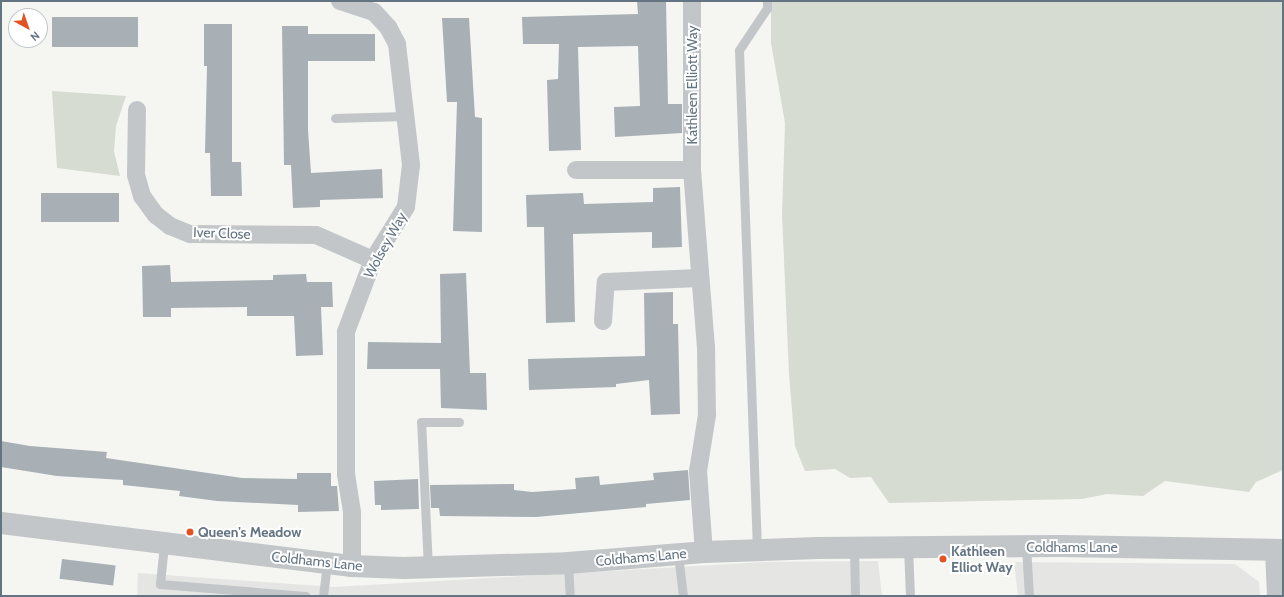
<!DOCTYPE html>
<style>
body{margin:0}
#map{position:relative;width:1284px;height:597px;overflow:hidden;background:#f5f5f1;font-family:Cabin,sans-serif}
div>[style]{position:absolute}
.built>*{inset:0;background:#e5e6e4}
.green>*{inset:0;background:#d6dcd2}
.building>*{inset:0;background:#a8b0b6;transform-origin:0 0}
.service>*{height:9px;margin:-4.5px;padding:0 4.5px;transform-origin:4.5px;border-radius:4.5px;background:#c2c6c9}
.minor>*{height:18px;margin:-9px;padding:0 9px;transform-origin:9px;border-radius:9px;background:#c2c6c9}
.tertiary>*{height:22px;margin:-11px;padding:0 11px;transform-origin:11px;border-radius:11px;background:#c2c6c9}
.dots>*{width:11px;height:11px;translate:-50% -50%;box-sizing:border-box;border:2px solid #fff;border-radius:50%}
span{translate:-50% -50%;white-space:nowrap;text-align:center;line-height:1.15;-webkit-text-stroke:4px #fff;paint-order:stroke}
.street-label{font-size:14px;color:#647482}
.poi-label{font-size:14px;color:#647482;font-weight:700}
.left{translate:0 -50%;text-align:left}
.frame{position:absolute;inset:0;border:2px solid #647482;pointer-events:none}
.north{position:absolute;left:8px;top:8px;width:40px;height:40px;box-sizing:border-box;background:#fff;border:1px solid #c1c7cd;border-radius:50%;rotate:140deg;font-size:11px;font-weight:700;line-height:16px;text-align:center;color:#647482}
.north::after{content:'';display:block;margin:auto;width:14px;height:18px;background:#e15325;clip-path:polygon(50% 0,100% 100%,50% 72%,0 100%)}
</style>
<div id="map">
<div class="built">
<div style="clip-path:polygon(878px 561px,882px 596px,137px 596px,138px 573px,334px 587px,764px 562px)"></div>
<div style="clip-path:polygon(1014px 562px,1235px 564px,1259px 582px,1260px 596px,1018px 596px)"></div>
</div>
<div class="green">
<div style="clip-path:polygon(771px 1px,1283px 1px,1283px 470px,1256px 482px,1249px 492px,1165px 481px,1143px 496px,1107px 494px,1082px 499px,889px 503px,871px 477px,850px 478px,835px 469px,805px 471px,795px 446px,789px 374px,782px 214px,785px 123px,771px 43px)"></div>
<div style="clip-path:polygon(52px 91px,126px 96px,116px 126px,114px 151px,120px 176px,57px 168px)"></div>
</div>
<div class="building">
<div style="clip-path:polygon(637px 1px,666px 1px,668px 104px,682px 104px,682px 133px,615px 137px,614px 107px,640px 106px,638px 46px,578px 47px,581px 150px,549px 151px,547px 80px,558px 79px,559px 44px,523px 44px,522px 17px,638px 14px)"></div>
<div style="left:52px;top:17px;width:86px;height:30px"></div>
<div style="clip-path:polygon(442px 18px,469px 18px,475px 117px,482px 118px,482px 232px,453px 231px,457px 102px,447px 102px)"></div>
<div style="clip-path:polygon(204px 24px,232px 24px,232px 162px,241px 162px,242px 196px,211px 196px,210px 153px,205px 153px,207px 66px,204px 66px)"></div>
<div style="clip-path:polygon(282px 26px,308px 26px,308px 34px,375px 34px,375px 61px,308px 61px,308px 130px,311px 173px,382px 169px,383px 198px,320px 200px,320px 207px,293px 208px,291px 165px,284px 165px)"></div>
<div style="clip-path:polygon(680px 187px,682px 247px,652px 248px,652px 232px,573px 234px,575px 322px,546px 323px,544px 227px,527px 227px,526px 195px,583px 193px,584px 204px,653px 202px,653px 188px)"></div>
<div style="left:119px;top:193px;width:29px;height:78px;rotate:90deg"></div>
<div style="clip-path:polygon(170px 265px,171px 282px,273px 280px,273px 275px,306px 274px,307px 282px,332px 282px,333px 307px,321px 307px,323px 355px,296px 356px,294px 316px,247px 316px,247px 307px,171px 308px,171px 317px,143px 317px,142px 266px)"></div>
<div style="clip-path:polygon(466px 273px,470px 373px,486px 373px,487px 410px,441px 408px,440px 369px,367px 369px,368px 342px,441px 343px,440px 274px)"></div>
<div style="clip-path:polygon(673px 292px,673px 324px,678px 324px,680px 414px,651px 415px,649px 380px,616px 384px,616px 387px,529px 390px,528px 359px,645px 356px,644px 293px)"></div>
<div style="clip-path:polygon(1px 441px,30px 446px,107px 452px,106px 458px,242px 478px,297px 479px,297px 473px,331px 473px,331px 486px,337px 486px,339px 511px,298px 512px,298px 505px,217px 501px,179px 496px,180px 491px,123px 485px,123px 480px,57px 476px,1px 467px)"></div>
<div style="clip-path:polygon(688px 470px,690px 500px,646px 504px,646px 507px,536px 517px,440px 516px,439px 508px,431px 508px,430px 485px,514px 484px,514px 490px,532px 492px,576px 489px,575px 478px,599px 476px,600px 485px,654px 480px,653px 473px)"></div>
<div style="clip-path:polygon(418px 479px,419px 509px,381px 510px,381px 505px,375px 505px,374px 481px)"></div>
<div style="left:62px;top:559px;width:54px;height:20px;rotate:7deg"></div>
</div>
<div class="service">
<div style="left:335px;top:118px;width:70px;rotate:-1.6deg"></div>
<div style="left:164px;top:545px;width:39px;rotate:96deg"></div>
<div style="left:160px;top:584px;width:146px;rotate:4.7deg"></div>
<div style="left:1026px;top:546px;width:50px;rotate:86.6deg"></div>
<div style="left:908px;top:547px;width:49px;rotate:87.7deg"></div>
<div style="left:854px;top:548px;width:48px;rotate:88.8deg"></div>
<div style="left:757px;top:550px;width:500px;rotate:-92.06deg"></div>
<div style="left:739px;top:50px;width:50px;rotate:-56.3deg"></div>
<div style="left:767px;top:8px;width:7px;rotate:-90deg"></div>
<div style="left:678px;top:554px;width:42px;rotate:83.2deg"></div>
<div style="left:568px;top:563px;width:33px;rotate:87deg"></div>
<div style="left:428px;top:568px;width:146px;rotate:-92.7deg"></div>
<div style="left:421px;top:422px;width:38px"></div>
<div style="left:323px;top:596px;width:33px;rotate:-83deg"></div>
</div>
<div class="minor">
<div style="left:340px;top:1px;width:36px;rotate:18deg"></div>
<div style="left:374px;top:12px;width:21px;rotate:47deg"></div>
<div style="left:388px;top:27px;width:19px;rotate:62deg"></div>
<div style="left:397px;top:44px;width:122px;rotate:83.4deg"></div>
<div style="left:411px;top:165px;width:42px;rotate:96.8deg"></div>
<div style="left:406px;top:207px;width:62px;rotate:121.9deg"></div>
<div style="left:373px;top:260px;width:77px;rotate:110.6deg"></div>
<div style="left:346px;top:332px;width:142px;rotate:90deg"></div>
<div style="left:346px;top:474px;width:39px;rotate:81deg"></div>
<div style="left:352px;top:513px;width:53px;rotate:90deg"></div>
<div style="left:692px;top:1px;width:169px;rotate:90deg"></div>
<div style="left:692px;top:170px;width:177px;rotate:85.5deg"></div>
<div style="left:706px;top:346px;width:69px;rotate:89.2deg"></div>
<div style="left:707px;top:415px;width:57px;rotate:99.1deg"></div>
<div style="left:698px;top:471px;width:81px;rotate:85.8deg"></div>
<div style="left:137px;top:110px;width:65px;rotate:90.9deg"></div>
<div style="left:136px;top:175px;width:22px;rotate:74deg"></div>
<div style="left:142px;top:196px;width:24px;rotate:54deg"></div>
<div style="left:156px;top:215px;width:18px;rotate:38deg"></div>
<div style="left:170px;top:226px;width:22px;rotate:22deg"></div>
<div style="left:190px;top:234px;width:126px;rotate:0.5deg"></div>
<div style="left:316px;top:235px;width:62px;rotate:23.7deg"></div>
<div style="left:576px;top:170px;width:116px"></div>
<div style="left:603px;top:321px;width:39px;rotate:-86deg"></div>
<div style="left:606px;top:282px;width:93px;rotate:-2.5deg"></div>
<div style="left:1274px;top:550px;width:46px;rotate:87.5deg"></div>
</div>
<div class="tertiary">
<div style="left:1px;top:523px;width:354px;rotate:7deg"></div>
<div style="left:352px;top:566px;width:52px;rotate:2.2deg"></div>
<div style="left:404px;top:568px;width:164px;rotate:-1.7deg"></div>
<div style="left:568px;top:563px;width:136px;rotate:-4.6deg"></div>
<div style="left:704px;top:552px;width:114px;rotate:-2deg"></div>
<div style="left:818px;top:548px;width:243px;rotate:-0.5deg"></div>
<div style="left:1061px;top:546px;width:222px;rotate:1deg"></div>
</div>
<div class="dots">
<div style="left:190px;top:532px;background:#e15325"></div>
<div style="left:943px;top:559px;background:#e15325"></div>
</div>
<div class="street-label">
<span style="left:692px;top:85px;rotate:-90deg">Kathleen Elliott Way</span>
<span style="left:222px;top:233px;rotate:2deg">Iver Close</span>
<span style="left:385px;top:245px;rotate:-61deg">Wolsey Way</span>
<span style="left:1072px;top:547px">Coldhams Lane</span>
<span style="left:641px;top:557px;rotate:-5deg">Coldhams Lane</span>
<span style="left:317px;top:561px;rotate:6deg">Coldhams Lane</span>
</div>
<div class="poi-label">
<span class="left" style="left:198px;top:532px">Queen's Meadow</span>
<span class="left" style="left:951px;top:559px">Kathleen<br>Elliot Way</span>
</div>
<div class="frame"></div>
<div class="north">N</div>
</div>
